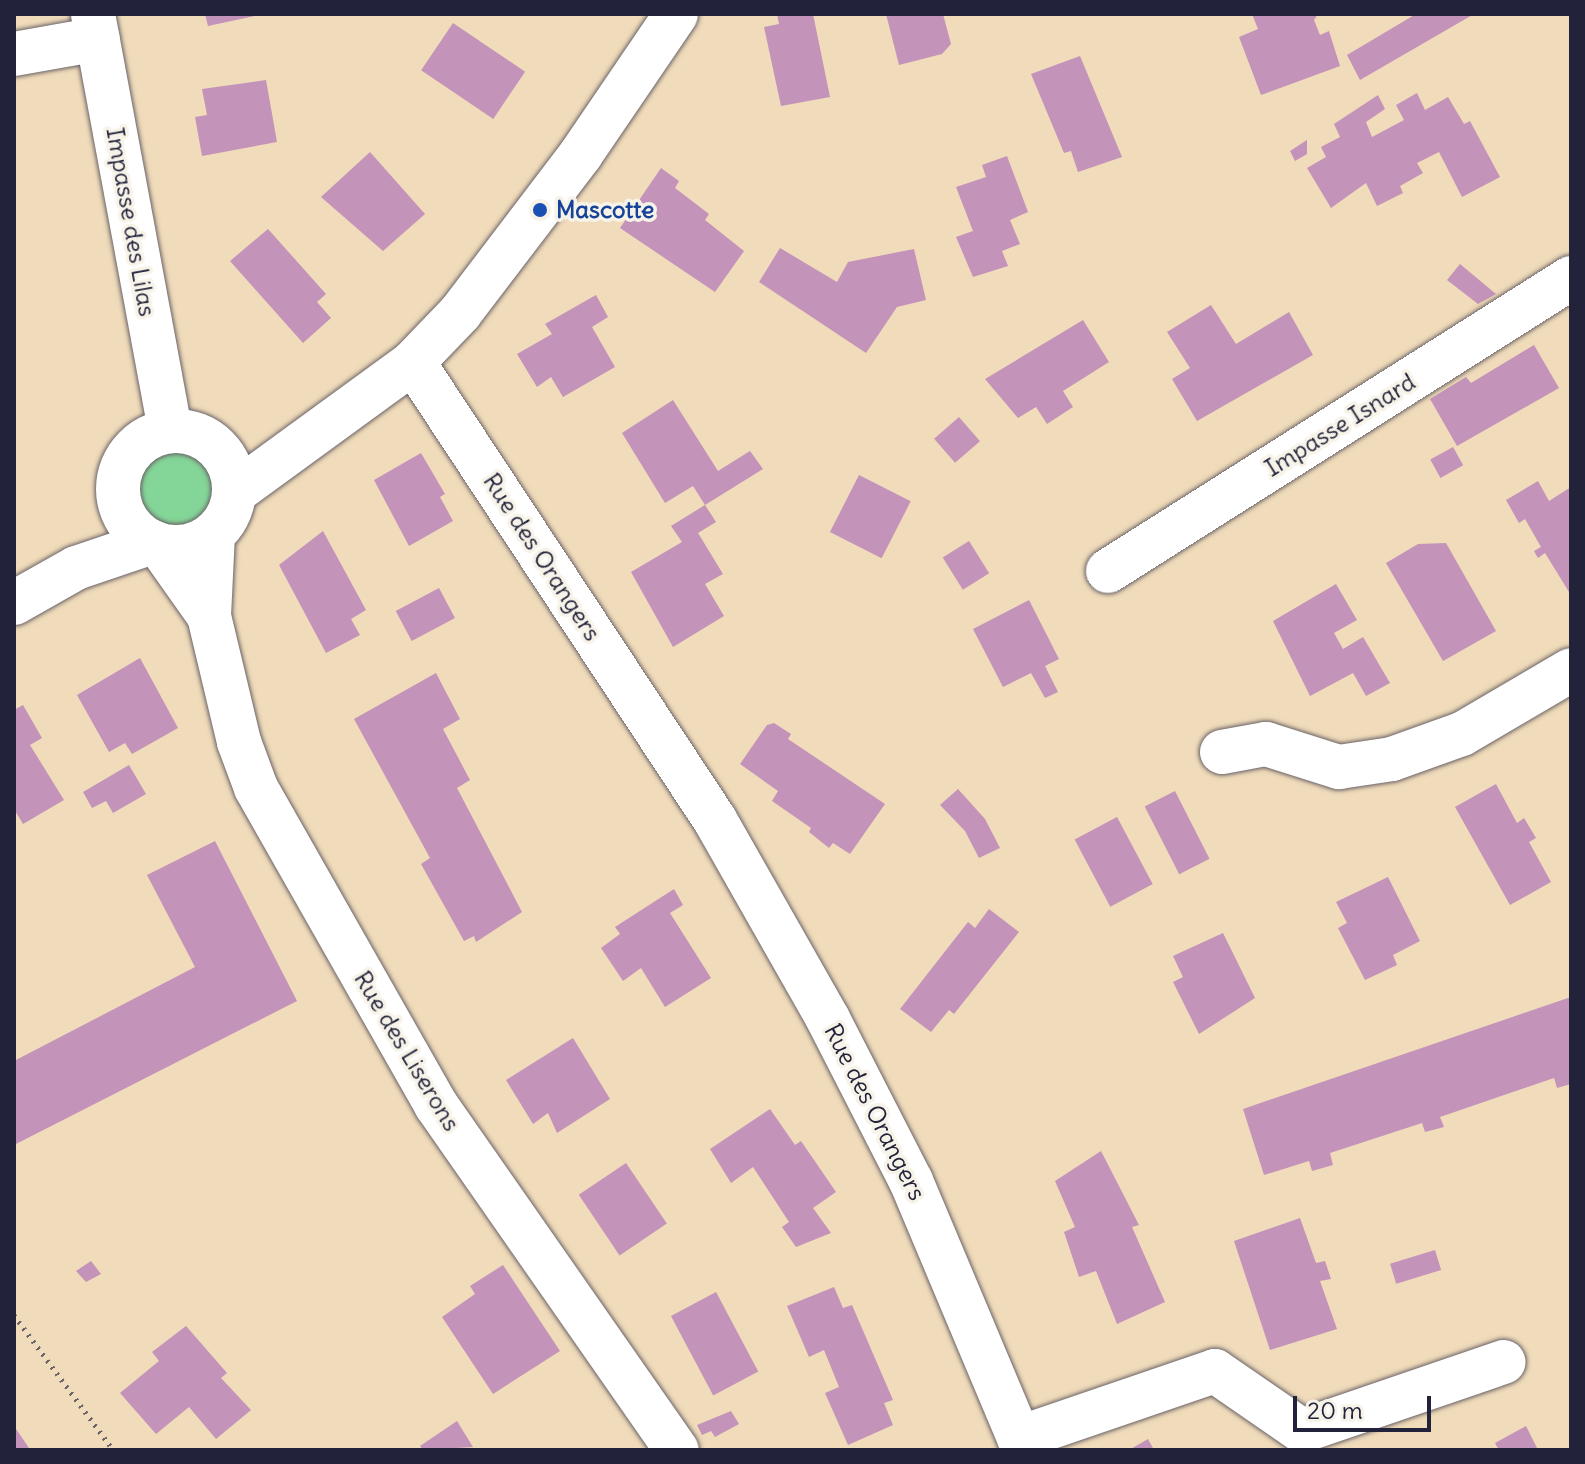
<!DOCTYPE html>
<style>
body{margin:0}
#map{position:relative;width:1585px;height:1464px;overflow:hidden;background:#f0dbba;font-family:Delius,sans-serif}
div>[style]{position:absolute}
.green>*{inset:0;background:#84d698}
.round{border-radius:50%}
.building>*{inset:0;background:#c493b9;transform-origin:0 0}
.path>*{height:5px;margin-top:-2.5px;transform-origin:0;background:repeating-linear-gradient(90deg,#6a6367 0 2px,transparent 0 8px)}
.roads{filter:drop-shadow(0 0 2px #6a6367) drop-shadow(0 0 2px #6a6367)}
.street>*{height:44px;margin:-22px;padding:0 22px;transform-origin:22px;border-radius:22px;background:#fff}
.secondary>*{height:44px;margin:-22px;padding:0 22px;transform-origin:22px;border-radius:22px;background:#fff}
.secondary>.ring{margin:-22px;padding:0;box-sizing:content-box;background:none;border:44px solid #fff;border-radius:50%}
.dots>*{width:22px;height:22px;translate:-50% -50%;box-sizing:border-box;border:4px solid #f7f3e8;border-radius:50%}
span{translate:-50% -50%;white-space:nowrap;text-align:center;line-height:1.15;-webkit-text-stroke:7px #f7f3e8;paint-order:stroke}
.transit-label{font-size:24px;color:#164399;font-weight:700}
.left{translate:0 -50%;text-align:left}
.street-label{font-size:24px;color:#22223b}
.frame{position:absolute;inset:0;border:16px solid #22223b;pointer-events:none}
.scale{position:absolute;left:1293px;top:1396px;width:138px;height:36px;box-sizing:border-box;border:4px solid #22223b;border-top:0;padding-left:10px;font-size:24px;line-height:28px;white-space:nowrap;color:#22223b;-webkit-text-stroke:6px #f7f3e8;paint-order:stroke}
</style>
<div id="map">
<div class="green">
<div class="round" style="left:119px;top:431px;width:114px;height:114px"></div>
</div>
<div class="building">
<div style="clip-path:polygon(205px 14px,260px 14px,260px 15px,208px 26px)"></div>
<div style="clip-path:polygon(777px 14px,813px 14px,830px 97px,781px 106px,764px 27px,779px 24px)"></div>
<div style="clip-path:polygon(886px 14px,943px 14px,951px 44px,942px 54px,899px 65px)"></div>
<div style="clip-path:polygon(1252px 14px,1318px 14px,1314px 20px,1320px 35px,1329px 31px,1340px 66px,1261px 95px,1239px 37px,1258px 29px)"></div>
<div style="clip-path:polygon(1416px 14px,1474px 14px,1360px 80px,1347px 55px)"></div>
<div style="left:453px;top:23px;width:87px;height:57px;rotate:34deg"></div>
<div style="clip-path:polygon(1080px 56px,1122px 157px,1078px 172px,1071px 151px,1064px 153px,1031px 74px)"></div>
<div style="clip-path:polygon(266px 80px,277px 142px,202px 156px,195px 117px,207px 115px,202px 89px)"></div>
<div style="clip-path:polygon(1417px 93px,1425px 110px,1448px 97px,1464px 124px,1470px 121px,1500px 177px,1462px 197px,1439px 152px,1417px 163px,1423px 173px,1400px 186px,1403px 193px,1377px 206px,1366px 183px,1331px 208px,1307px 168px,1326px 157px,1321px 147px,1340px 137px,1334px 124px,1378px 95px,1385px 109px,1366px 122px,1372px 137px,1404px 120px,1396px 105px)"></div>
<div style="clip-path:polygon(1307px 140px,1307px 154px,1295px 161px,1290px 151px)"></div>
<div style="clip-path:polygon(370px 152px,425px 214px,383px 251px,321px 197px)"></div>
<div style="clip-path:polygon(1007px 156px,1028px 212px,1010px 220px,1020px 244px,1002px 251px,1008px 266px,973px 277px,956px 237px,973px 231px,956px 187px,986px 177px,982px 165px)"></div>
<div style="clip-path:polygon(661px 168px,679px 181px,675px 188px,709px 214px,705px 220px,744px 251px,715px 292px,620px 228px)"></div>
<div style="clip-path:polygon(268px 229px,326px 294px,317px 302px,331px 318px,303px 343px,230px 261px)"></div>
<div style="clip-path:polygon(780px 248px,837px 282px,848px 262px,914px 249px,926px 300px,897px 307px,866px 353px,759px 282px)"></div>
<div style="clip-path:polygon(1460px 264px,1496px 294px,1478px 304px,1447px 280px)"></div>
<div style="clip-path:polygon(596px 295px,608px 317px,592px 327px,615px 367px,563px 397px,551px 377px,537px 387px,517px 354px,552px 334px,545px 324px)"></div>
<div style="clip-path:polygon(1211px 305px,1236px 344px,1289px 312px,1313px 355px,1197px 421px,1172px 379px,1190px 368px,1167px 332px)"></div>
<div style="clip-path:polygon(1083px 320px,1109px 362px,1063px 391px,1073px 407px,1047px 424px,1036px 407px,1018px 418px,985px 379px)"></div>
<div style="clip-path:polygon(1534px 345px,1559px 388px,1457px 446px,1430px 399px,1466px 377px,1471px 383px)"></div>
<div style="clip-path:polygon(673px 400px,718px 471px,750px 451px,763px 469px,705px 505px,693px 486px,665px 503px,622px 433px)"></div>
<div style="left:959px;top:417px;width:32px;height:33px;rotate:49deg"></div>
<div style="left:1453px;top:447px;width:21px;height:26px;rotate:61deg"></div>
<div style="clip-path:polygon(421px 453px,445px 494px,440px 497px,453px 521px,409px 546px,374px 480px)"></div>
<div style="left:859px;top:475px;width:58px;height:64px;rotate:27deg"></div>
<div style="clip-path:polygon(1538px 481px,1549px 501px,1571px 487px,1569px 592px,1545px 553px,1538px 558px,1534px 551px,1541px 547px,1525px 519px,1519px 523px,1506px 500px)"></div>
<div style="clip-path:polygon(705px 505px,716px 522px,698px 533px,723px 574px,705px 584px,724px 616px,673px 647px,631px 572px,682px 542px,671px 526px)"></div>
<div style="clip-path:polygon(323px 531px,366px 610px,351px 619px,360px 635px,326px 653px,279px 565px)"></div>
<div style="left:969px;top:541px;width:38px;height:31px;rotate:58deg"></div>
<div style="clip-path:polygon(1446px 543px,1496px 631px,1443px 661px,1386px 563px,1418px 544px)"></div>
<div style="clip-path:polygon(1336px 584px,1357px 620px,1334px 633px,1343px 649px,1363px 637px,1390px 683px,1366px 696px,1353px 673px,1310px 696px,1273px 621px)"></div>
<div style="left:439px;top:588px;width:34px;height:49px;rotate:62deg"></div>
<div style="clip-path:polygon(1029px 600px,1059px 659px,1045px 666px,1058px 692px,1045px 698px,1031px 673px,1003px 687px,973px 629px)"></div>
<div style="clip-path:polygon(140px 658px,178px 728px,132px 754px,125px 743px,109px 752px,77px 695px)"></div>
<div style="clip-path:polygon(436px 673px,460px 719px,443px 729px,470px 780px,457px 788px,522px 912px,476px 942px,474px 936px,464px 941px,421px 864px,430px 858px,354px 719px)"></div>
<div style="clip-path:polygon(23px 705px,42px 738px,30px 745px,64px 800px,23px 824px,14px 809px,14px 710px)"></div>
<div style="clip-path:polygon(774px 723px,791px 734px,788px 739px,885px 804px,850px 854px,833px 843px,829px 848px,809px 832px,811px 828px,772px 801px,778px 791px,740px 764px,767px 725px)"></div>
<div style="clip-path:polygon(129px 765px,146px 794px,113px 813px,106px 801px,92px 808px,83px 792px)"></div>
<div style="clip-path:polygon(1496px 784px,1517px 823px,1524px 818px,1536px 838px,1529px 842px,1551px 882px,1510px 905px,1455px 807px)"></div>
<div style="clip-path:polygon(958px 789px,985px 819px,1000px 848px,979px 858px,965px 831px,940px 805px)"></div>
<div style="left:1175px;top:791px;width:76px;height:34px;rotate:63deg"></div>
<div style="left:1117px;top:817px;width:76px;height:48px;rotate:62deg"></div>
<div style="clip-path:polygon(215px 841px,297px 1001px,14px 1145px,14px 1061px,195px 967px,147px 875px)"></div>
<div style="clip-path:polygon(1388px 877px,1420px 941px,1393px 955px,1397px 965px,1365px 980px,1338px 928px,1347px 923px,1336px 902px)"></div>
<div style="clip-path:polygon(674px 889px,683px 905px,670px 913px,711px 978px,665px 1007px,641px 968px,623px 981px,601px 948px,620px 934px,615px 927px)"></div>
<div style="clip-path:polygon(989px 909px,1019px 932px,954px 1014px,949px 1010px,931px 1032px,900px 1009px,968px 922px,975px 928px)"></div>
<div style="clip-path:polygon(1223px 933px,1255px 998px,1199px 1034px,1173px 982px,1183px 977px,1173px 956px)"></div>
<div style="clip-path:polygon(1571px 997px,1571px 1084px,1557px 1088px,1554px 1078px,1440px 1117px,1444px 1127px,1425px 1132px,1422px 1123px,1330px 1153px,1333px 1165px,1312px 1171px,1309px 1161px,1264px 1175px,1243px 1109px)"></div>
<div style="clip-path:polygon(573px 1038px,610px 1099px,557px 1133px,548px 1113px,533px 1124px,506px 1080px)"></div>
<div style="clip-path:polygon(770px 1109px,795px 1145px,801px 1141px,836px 1192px,813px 1208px,831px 1233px,796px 1247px,782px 1227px,789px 1222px,753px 1167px,731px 1183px,710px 1149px)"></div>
<div style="clip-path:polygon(1101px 1151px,1139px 1225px,1132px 1227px,1165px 1302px,1117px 1324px,1096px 1271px,1079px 1277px,1064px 1232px,1075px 1227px,1055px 1181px)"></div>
<div style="left:626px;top:1163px;width:73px;height:57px;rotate:56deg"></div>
<div style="clip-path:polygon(1300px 1218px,1316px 1263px,1325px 1261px,1331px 1279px,1320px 1281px,1337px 1329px,1270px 1350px,1234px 1241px)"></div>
<div style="left:1435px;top:1250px;width:21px;height:47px;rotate:73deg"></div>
<div style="clip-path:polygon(91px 1261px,101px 1274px,86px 1282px,76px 1271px)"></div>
<div style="clip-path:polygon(503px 1265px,560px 1351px,493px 1394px,442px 1317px,475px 1294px,470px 1286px)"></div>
<div style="clip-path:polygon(834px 1287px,843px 1308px,852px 1305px,893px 1400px,884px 1403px,893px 1425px,848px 1445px,825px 1393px,839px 1387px,824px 1350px,809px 1357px,787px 1306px)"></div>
<div style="left:716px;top:1292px;width:90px;height:51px;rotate:62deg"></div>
<div style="clip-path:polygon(186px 1326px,227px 1373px,221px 1378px,251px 1410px,216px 1439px,189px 1407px,156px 1434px,120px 1393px,159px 1361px,152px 1352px)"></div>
<div style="clip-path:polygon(731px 1411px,739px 1424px,715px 1437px,711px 1431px,702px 1435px,697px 1425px)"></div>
<div style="clip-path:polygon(457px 1421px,473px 1447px,423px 1450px,420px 1446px)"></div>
<div style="clip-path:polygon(14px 1426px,27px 1445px,30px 1450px,14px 1450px)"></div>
<div style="clip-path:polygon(1526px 1426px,1538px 1450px,1499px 1450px,1495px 1443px)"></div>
<div style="clip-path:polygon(1148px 1439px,1154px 1450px,1129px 1450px)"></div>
</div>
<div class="path">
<div style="left:14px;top:1315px;width:167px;rotate:53.7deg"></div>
</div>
<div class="roads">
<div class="street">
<div style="left:93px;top:14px;width:424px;rotate:79.5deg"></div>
<div style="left:14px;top:54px;width:85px;rotate:-10.1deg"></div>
<div style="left:413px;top:362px;width:549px;rotate:56.6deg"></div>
<div style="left:715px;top:820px;width:229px;rotate:60.4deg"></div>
<div style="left:828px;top:1019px;width:182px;rotate:62.9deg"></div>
<div style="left:911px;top:1181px;width:279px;rotate:67.2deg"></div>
<div style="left:1019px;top:1438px;width:207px;rotate:-18.9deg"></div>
<div style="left:1215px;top:1371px;width:106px;rotate:34.6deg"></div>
<div style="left:1302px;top:1431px;width:213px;rotate:-18.9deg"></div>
<div style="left:213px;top:534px;width:82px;rotate:92.8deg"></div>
<div style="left:209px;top:616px;width:130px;rotate:76.6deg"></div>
<div style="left:239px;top:742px;width:49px;rotate:69.7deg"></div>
<div style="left:256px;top:788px;width:365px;rotate:60.4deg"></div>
<div style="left:436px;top:1105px;width:421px;rotate:55.1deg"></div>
<div style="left:159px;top:545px;width:87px;rotate:54.8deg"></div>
<div style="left:1108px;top:571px;width:548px;rotate:-32.33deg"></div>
<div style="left:1222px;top:752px;width:45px;rotate:-10.3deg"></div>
<div style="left:1266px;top:744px;width:77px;rotate:17.5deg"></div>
<div style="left:1339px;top:767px;width:54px;rotate:-8.6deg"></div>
<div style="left:1392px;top:759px;width:74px;rotate:-19.7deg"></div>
<div style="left:1462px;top:734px;width:126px;rotate:-30.4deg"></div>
</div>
<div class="secondary">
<div class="ring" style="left:118px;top:431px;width:72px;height:72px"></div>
<div style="left:235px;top:492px;width:220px;rotate:-36.1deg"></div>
<div style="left:413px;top:362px;width:68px;rotate:-46.2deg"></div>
<div style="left:460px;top:313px;width:200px;rotate:-52.7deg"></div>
<div style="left:581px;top:154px;width:169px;rotate:-55.8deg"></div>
<div style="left:14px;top:603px;width:71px;rotate:-29.4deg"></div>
<div style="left:76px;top:568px;width:81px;rotate:-18.7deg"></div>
</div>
</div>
<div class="dots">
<div style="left:540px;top:210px;background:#1a4fb4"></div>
</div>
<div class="transit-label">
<span class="left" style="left:556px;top:210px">Mascotte</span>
</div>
<div class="street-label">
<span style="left:131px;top:222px;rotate:80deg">Impasse des Lilas</span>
<span style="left:1340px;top:425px;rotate:-32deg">Impasse Isnard</span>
<span style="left:542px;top:557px;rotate:57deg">Rue des Orangers</span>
<span style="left:407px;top:1051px;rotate:59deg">Rue des Liserons</span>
<span style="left:875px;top:1112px;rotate:63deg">Rue des Orangers</span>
</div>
<div class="frame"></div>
<div class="scale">20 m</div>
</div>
